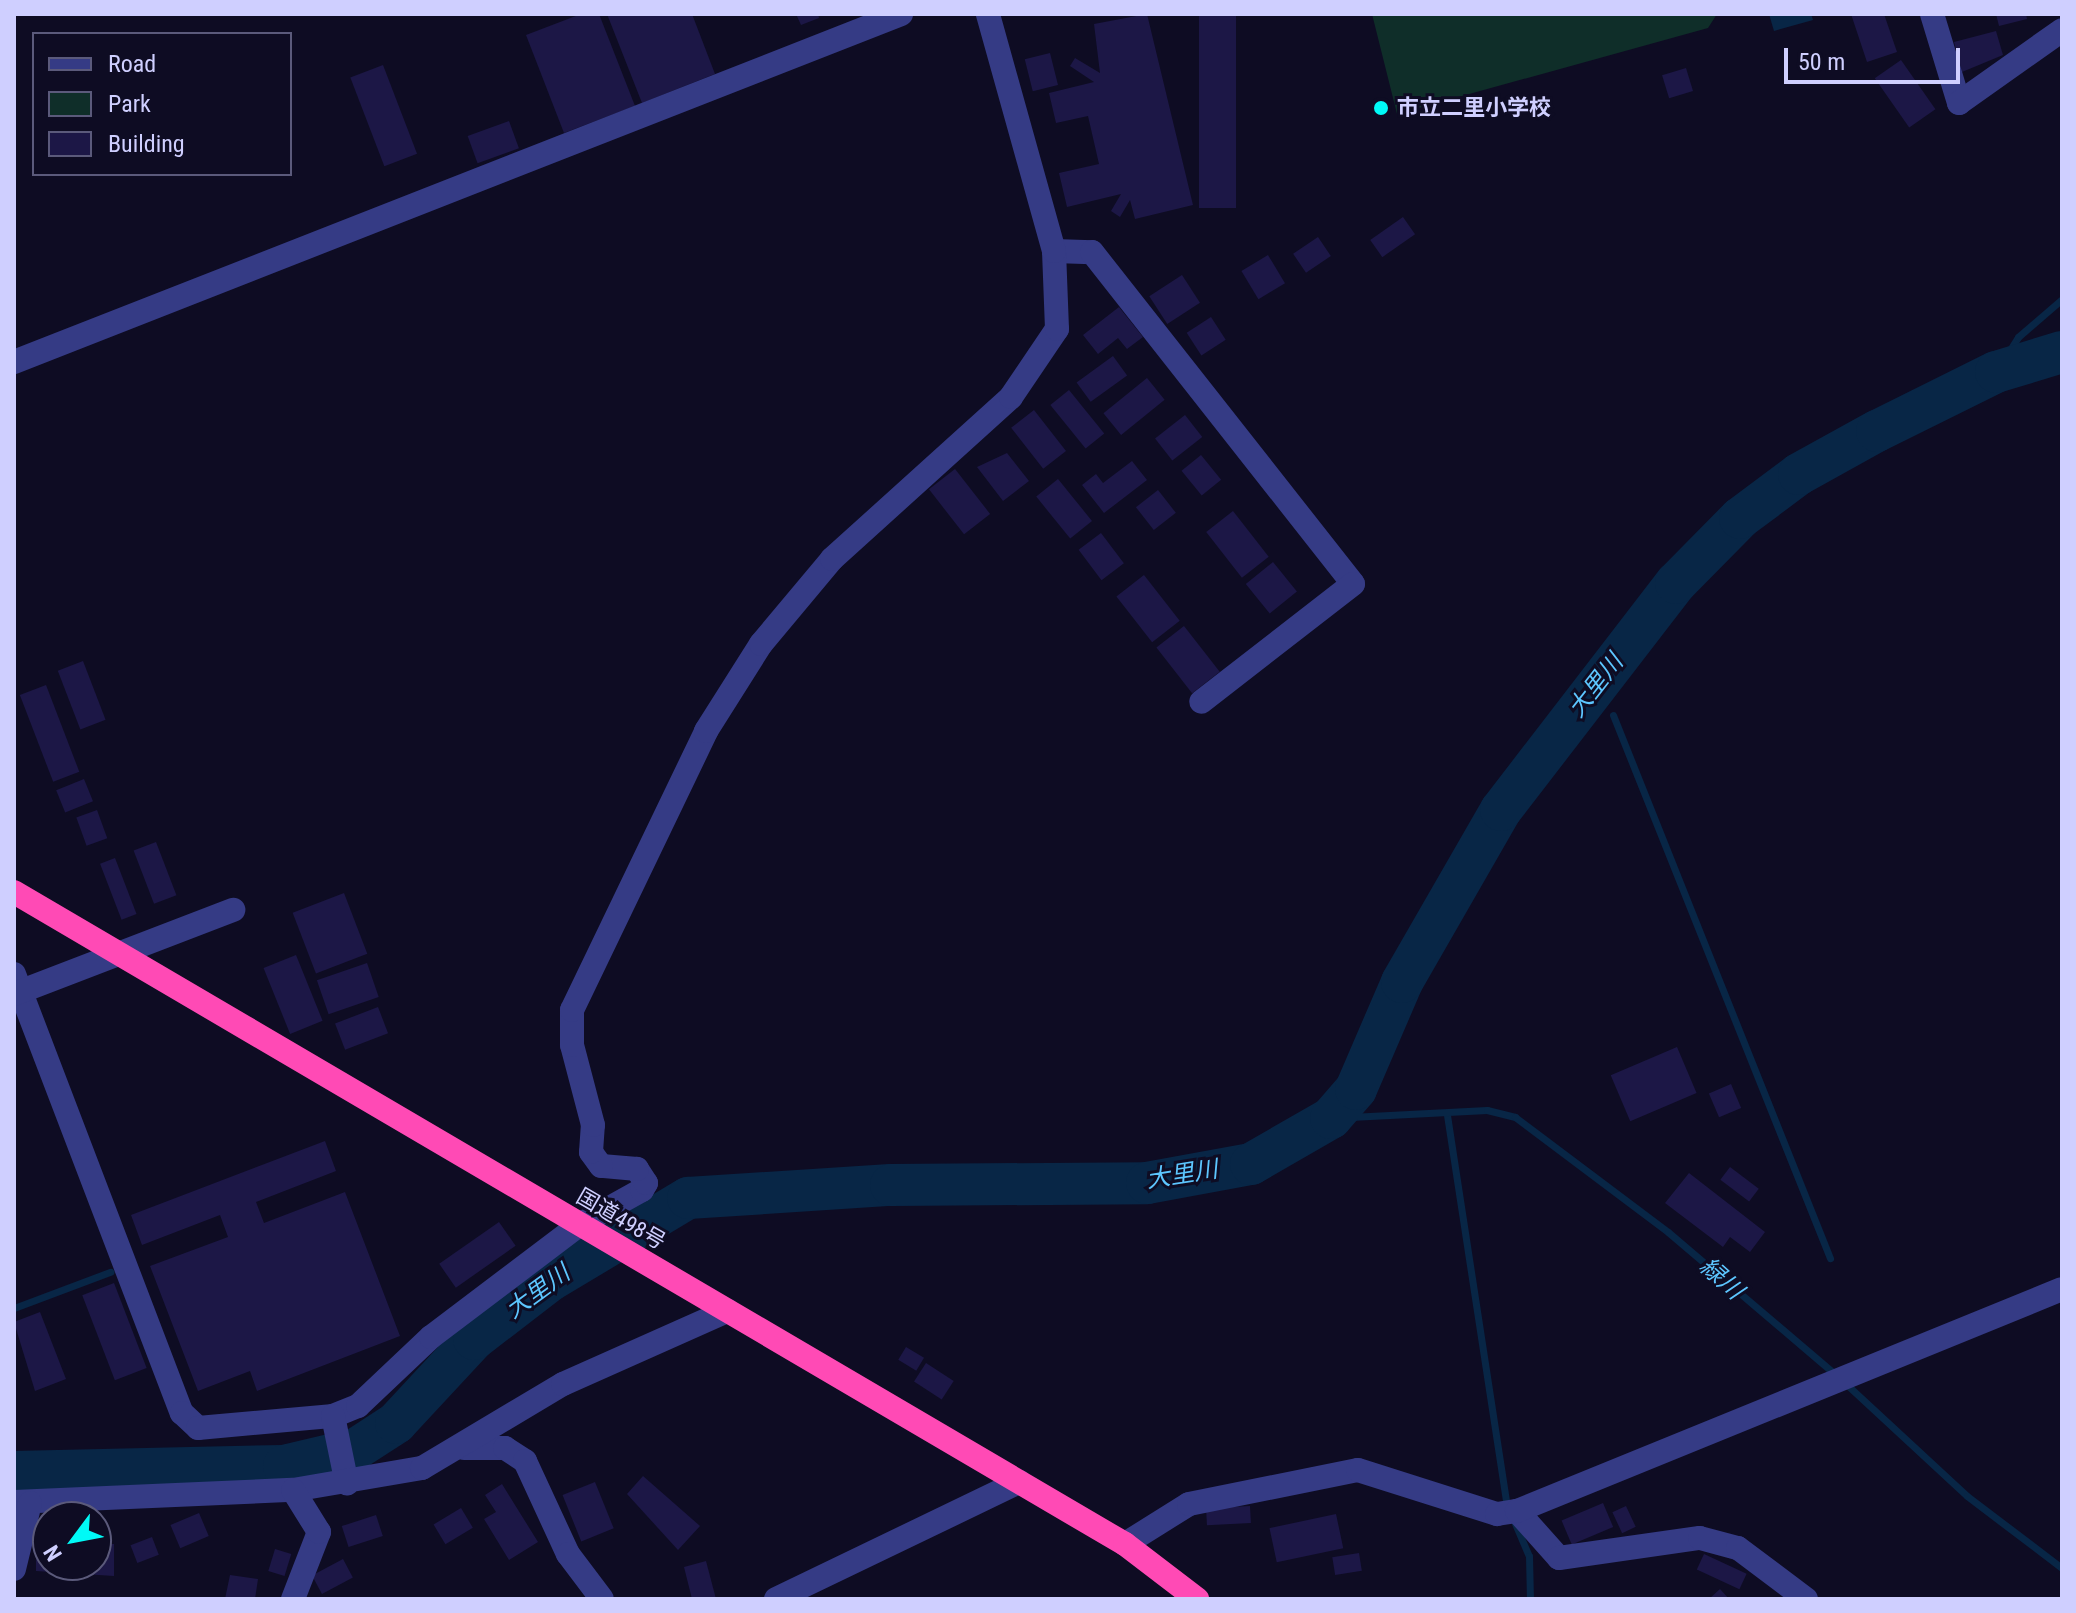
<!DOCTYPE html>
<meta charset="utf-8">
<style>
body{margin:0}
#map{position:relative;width:2076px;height:1613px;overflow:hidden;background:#0e0c23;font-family:"Roboto Condensed","Noto Sans JP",sans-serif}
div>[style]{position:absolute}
.green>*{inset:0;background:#0f2e29}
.water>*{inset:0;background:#082646}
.stream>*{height:7px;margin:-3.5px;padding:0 3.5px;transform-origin:3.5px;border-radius:3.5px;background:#082646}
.river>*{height:42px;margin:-21px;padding:0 21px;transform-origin:21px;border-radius:21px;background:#082646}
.building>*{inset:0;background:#1c1746;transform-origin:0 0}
.minor>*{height:24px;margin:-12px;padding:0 12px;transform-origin:12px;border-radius:12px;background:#353b85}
.highway>*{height:24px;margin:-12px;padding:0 12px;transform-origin:12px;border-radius:12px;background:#ff4ab5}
.dots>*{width:22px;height:22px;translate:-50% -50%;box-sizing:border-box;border:4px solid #0e0c23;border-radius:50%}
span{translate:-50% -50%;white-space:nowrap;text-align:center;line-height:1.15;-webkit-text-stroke:6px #0e0c23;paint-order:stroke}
.poi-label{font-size:22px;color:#cfcfff;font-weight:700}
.left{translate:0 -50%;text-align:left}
.street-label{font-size:22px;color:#cfcfff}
.water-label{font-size:24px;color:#5dc6ff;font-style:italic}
.frame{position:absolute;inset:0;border:16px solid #cfcfff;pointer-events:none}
.legend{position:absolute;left:32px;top:32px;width:260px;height:144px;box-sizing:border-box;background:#0e0c23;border:2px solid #5b5a7b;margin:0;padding:10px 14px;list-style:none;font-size:24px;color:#cfcfff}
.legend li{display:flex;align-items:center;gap:16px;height:40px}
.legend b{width:40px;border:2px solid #5b5a7b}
.north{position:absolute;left:32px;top:1501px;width:80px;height:80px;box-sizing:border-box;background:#0e0c23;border:2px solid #5b5a7b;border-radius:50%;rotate:238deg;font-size:22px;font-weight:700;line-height:32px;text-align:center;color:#cfcfff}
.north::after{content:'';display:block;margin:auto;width:28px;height:36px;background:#00faf7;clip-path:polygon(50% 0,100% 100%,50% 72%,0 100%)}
.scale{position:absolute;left:1784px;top:48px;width:176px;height:36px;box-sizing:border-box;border:4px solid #cfcfff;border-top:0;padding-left:10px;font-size:24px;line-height:28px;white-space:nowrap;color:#cfcfff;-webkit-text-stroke:6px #0e0c23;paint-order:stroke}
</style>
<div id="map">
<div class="green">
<div style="clip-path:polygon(1372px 14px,1717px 14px,1708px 28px,1397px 114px)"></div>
</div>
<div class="water">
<div style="clip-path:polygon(1769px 14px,1811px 14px,1813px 20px,1774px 31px)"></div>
</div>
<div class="stream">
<div style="left:1996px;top:372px;width:41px;rotate:-57.8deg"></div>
<div style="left:2018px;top:337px;width:58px;rotate:-40.8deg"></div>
<div style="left:1613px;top:715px;width:585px;rotate:68.22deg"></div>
<div style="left:1447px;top:1115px;width:396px;rotate:81.3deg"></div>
<div style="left:1331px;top:1118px;width:156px;rotate:-2.9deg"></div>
<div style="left:1487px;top:1110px;width:29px;rotate:14deg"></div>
<div style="left:1515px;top:1117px;width:191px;rotate:36.9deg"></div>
<div style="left:1668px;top:1232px;width:221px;rotate:40.4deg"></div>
<div style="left:14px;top:1308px;width:103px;rotate:-20.6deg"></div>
<div style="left:1845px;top:1383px;width:166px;rotate:42.8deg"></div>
<div style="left:1967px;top:1496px;width:119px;rotate:37.2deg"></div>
<div style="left:1514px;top:1521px;width:38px;rotate:67deg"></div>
<div style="left:1529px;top:1556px;width:43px;rotate:88.7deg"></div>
</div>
<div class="river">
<div style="left:14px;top:1472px;width:270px;rotate:-1.3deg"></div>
<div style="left:284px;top:1466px;width:74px;rotate:-13.3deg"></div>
<div style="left:356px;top:1449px;width:48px;rotate:-33deg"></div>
<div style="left:396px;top:1423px;width:115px;rotate:-47.1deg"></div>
<div style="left:474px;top:1339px;width:97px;rotate:-37.5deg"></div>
<div style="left:551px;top:1280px;width:160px;rotate:-30.9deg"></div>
<div style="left:688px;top:1198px;width:203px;rotate:-3.7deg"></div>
<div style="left:891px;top:1185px;width:256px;rotate:-0.4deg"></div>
<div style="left:1147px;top:1183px;width:106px;rotate:-10.4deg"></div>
<div style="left:1251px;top:1164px;width:92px;rotate:-29.9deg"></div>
<div style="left:1331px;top:1118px;width:38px;rotate:-49deg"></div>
<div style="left:1356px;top:1089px;width:116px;rotate:-66.7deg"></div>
<div style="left:1402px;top:982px;width:198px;rotate:-60.1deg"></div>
<div style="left:1501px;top:810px;width:287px;rotate:-52.4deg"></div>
<div style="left:1676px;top:583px;width:91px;rotate:-45.4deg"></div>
<div style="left:1740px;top:518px;width:74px;rotate:-36.7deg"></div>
<div style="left:1799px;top:474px;width:89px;rotate:-28.9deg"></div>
<div style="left:1877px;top:431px;width:133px;rotate:-26.4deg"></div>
<div style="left:1996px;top:372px;width:69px;rotate:-16.9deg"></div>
</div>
<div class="building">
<div style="clip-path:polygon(581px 14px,599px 14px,635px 106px,564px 133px,526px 35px)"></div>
<div style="clip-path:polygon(607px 14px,692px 14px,715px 74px,642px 103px)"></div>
<div style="clip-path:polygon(796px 14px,818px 14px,819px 18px,801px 25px)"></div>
<div style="clip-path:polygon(1147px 14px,1193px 205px,1135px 219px,1130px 200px,1120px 217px,1111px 211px,1121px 194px,1067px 207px,1059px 173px,1099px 164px,1088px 116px,1056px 123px,1049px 93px,1094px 82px,1070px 66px,1075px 58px,1100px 73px,1094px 24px)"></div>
<div style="left:1199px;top:14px;width:37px;height:194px"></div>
<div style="clip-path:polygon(1851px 14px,1884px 14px,1897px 52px,1867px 62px)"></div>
<div style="clip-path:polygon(1996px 14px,2026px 14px,2027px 19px,1999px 26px)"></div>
<div style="clip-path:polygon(1996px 31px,2003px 55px,1962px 72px,1954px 42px)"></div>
<div style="left:1050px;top:53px;width:33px;height:26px;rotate:76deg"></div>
<div style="left:1901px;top:60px;width:60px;height:32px;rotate:55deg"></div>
<div style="left:383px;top:65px;width:95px;height:35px;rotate:69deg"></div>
<div style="left:1686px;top:68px;width:24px;height:25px;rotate:73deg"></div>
<div style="left:509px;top:121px;width:29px;height:44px;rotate:70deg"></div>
<div style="left:1403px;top:217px;width:21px;height:40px;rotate:55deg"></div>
<div style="left:1318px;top:237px;width:23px;height:30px;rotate:56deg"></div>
<div style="left:1268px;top:255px;width:33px;height:31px;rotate:59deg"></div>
<div style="left:1182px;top:275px;width:33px;height:39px;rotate:57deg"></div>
<div style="clip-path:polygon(1119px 307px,1143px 337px,1127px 349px,1118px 338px,1098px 354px,1083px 335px)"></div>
<div style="left:1211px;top:317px;width:27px;height:29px;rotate:57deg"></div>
<div style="left:1113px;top:356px;width:24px;height:45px;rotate:54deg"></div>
<div style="left:1147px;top:378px;width:28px;height:56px;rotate:51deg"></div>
<div style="left:1069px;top:390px;width:56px;height:24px;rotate:51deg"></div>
<div style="left:1034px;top:410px;width:52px;height:29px;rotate:52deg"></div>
<div style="left:1185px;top:415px;width:28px;height:38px;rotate:52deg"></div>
<div style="clip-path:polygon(1007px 453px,1029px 481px,1003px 501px,977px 467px)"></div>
<div style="left:1201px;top:455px;width:32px;height:25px;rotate:51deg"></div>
<div style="clip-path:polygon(1132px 461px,1147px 480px,1104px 513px,1082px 485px,1096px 474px,1103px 483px)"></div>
<div style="left:955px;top:469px;width:57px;height:33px;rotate:52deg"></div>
<div style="left:1058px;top:479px;width:54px;height:28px;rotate:51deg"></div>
<div style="left:1158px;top:490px;width:29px;height:28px;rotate:52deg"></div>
<div style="left:1233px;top:511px;width:58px;height:34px;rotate:52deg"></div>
<div style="left:1101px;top:533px;width:38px;height:28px;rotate:53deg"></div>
<div style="left:1273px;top:562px;width:38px;height:35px;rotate:51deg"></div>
<div style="left:1144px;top:575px;width:58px;height:35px;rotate:52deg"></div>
<div style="left:1184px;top:626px;width:58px;height:35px;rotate:52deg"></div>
<div style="left:83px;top:661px;width:63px;height:27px;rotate:69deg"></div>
<div style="left:46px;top:685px;width:93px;height:28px;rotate:69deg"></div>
<div style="left:84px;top:779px;width:24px;height:30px;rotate:68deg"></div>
<div style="left:97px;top:810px;width:30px;height:22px;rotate:70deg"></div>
<div style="left:156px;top:842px;width:57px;height:24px;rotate:69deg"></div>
<div style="left:115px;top:858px;width:60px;height:16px;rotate:69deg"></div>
<div style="left:344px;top:893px;width:65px;height:55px;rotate:69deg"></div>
<div style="left:296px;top:955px;width:71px;height:35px;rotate:68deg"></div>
<div style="left:367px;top:963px;width:36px;height:53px;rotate:71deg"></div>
<div style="left:378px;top:1007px;width:28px;height:46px;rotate:69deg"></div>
<div style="left:1677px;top:1047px;width:50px;height:72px;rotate:67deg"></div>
<div style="left:1731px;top:1084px;width:26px;height:24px;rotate:67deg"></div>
<div style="clip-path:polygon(325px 1141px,336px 1171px,256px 1202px,264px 1223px,345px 1192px,400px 1336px,257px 1391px,250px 1371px,198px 1391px,150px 1266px,228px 1237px,220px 1215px,142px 1245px,131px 1215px)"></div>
<div style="left:1730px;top:1167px;width:36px;height:16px;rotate:37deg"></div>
<div style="clip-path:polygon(1689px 1173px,1765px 1232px,1750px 1252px,1730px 1237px,1723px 1247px,1665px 1203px)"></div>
<div style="left:499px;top:1222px;width:29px;height:73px;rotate:55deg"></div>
<div style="left:114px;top:1283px;width:91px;height:34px;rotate:69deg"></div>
<div style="clip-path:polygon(40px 1312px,66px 1379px,35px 1391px,14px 1322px)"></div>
<div style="left:906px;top:1347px;width:21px;height:15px;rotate:31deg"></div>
<div style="left:926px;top:1363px;width:33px;height:22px;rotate:33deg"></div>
<div style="clip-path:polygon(643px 1476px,700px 1526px,678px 1550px,627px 1494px)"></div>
<div style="left:595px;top:1482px;width:50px;height:35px;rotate:68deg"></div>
<div style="clip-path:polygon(502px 1484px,538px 1542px,509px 1560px,484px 1519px,496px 1512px,485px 1495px)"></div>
<div style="left:1603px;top:1503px;width:26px;height:45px;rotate:67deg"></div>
<div style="left:1250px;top:1506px;width:17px;height:44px;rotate:87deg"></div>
<div style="left:1626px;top:1506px;width:23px;height:15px;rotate:65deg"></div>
<div style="left:461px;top:1508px;width:23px;height:32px;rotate:59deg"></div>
<div style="left:199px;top:1513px;width:25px;height:31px;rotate:67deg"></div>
<div style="left:1336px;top:1514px;width:35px;height:68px;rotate:78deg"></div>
<div style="left:376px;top:1515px;width:22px;height:36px;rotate:72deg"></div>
<div style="left:152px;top:1537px;width:19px;height:23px;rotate:69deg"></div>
<div style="clip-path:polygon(36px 1540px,48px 1540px,48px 1565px,96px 1565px,96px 1544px,114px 1544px,114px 1576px,36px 1571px)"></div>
<div style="left:275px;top:1549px;width:17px;height:23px;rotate:17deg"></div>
<div style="left:1359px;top:1553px;width:18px;height:27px;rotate:81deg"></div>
<div style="left:1704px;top:1554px;width:47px;height:17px;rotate:25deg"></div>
<div style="left:343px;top:1559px;width:21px;height:35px;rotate:62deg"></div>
<div style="clip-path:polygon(706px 1561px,716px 1599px,692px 1599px,684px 1567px)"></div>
<div style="clip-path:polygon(230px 1575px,258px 1579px,255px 1599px,225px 1599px)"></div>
<div style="clip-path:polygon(1720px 1589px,1729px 1599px,1709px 1599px)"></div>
</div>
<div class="minor">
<div style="left:1932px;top:14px;width:93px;rotate:73.1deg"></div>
<div style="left:1959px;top:103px;width:126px;rotate:-35.3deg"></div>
<div style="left:1054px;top:251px;width:38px;rotate:2deg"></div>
<div style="left:1092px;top:252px;width:422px;rotate:51.8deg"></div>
<div style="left:1353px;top:584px;width:192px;rotate:142.2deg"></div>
<div style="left:14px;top:362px;width:953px;rotate:-21.42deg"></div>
<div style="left:14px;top:974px;width:470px;rotate:69.1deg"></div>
<div style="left:182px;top:1413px;width:22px;rotate:43deg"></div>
<div style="left:198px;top:1428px;width:136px;rotate:-5.1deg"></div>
<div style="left:333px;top:1416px;width:27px;rotate:-22deg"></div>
<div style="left:358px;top:1406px;width:100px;rotate:-43.4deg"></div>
<div style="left:431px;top:1337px;width:186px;rotate:-37.1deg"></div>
<div style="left:579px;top:1225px;width:72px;rotate:-29.1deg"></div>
<div style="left:642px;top:1190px;width:8px;rotate:-60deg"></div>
<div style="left:646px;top:1183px;width:17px;rotate:-123deg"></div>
<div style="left:637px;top:1169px;width:36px;rotate:-175deg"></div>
<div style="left:601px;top:1166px;width:17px;rotate:-126deg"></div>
<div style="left:591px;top:1152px;width:27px;rotate:-86deg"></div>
<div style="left:593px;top:1125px;width:83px;rotate:-104.7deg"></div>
<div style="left:572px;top:1045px;width:35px;rotate:-90deg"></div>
<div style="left:572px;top:1010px;width:310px;rotate:-64.3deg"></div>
<div style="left:706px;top:731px;width:103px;rotate:-57.7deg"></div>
<div style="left:761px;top:644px;width:111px;rotate:-50.1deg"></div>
<div style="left:832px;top:559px;width:241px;rotate:-42.1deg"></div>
<div style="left:1011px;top:397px;width:82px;rotate:-55.9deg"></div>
<div style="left:1057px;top:329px;width:78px;rotate:-92.2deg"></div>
<div style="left:1054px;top:251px;width:246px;rotate:-105.6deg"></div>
<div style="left:14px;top:994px;width:235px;rotate:-21deg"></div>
<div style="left:333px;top:1416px;width:69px;rotate:78.4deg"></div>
<div style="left:464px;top:1448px;width:41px"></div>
<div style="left:505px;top:1448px;width:24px;rotate:33deg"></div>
<div style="left:525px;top:1461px;width:102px;rotate:65.2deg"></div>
<div style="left:568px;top:1554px;width:56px;rotate:52.9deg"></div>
<div style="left:14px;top:1502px;width:279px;rotate:-2.5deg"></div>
<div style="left:293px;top:1490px;width:131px;rotate:-9.7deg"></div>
<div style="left:422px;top:1468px;width:164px;rotate:-30.8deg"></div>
<div style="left:563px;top:1384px;width:180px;rotate:-24deg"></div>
<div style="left:1517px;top:1511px;width:63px;rotate:48.2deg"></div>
<div style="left:1559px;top:1558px;width:142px;rotate:-8.1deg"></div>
<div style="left:1700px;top:1538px;width:39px;rotate:15deg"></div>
<div style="left:1738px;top:1548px;width:85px;rotate:36.9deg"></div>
<div style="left:1125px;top:1544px;width:75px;rotate:-32deg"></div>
<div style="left:1189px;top:1504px;width:172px;rotate:-11.4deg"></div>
<div style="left:1358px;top:1470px;width:146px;rotate:17.6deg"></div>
<div style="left:1497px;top:1514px;width:20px;rotate:-9deg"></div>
<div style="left:1517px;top:1511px;width:588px;rotate:-22.16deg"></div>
<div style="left:14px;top:1569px;width:68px;rotate:-76.4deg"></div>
<div style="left:293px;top:1599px;width:72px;rotate:-68.8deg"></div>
<div style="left:319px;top:1532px;width:49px;rotate:-121.8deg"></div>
<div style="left:776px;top:1599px;width:270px;rotate:-25.7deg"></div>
</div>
<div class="highway">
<div style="left:14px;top:892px;width:1288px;rotate:30.41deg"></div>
<div style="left:1125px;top:1544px;width:91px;rotate:37.4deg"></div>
</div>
<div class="dots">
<div style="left:1381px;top:108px;background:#00faf7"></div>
</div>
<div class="poi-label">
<span class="left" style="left:1397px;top:108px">市立二里小学校</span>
</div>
<div class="street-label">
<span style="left:621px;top:1219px;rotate:30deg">国道498号</span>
</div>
<div class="water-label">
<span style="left:1596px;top:686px;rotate:-52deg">大里川</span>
<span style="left:1182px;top:1175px;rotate:-9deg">大里川</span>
<span style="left:1721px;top:1279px;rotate:42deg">緑川</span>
<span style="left:538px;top:1292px;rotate:-36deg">大里川</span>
</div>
<div class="frame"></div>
<ul class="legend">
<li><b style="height:10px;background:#353b85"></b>Road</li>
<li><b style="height:22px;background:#0f2e29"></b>Park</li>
<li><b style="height:22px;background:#1c1746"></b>Building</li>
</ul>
<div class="north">N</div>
<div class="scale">50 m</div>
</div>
